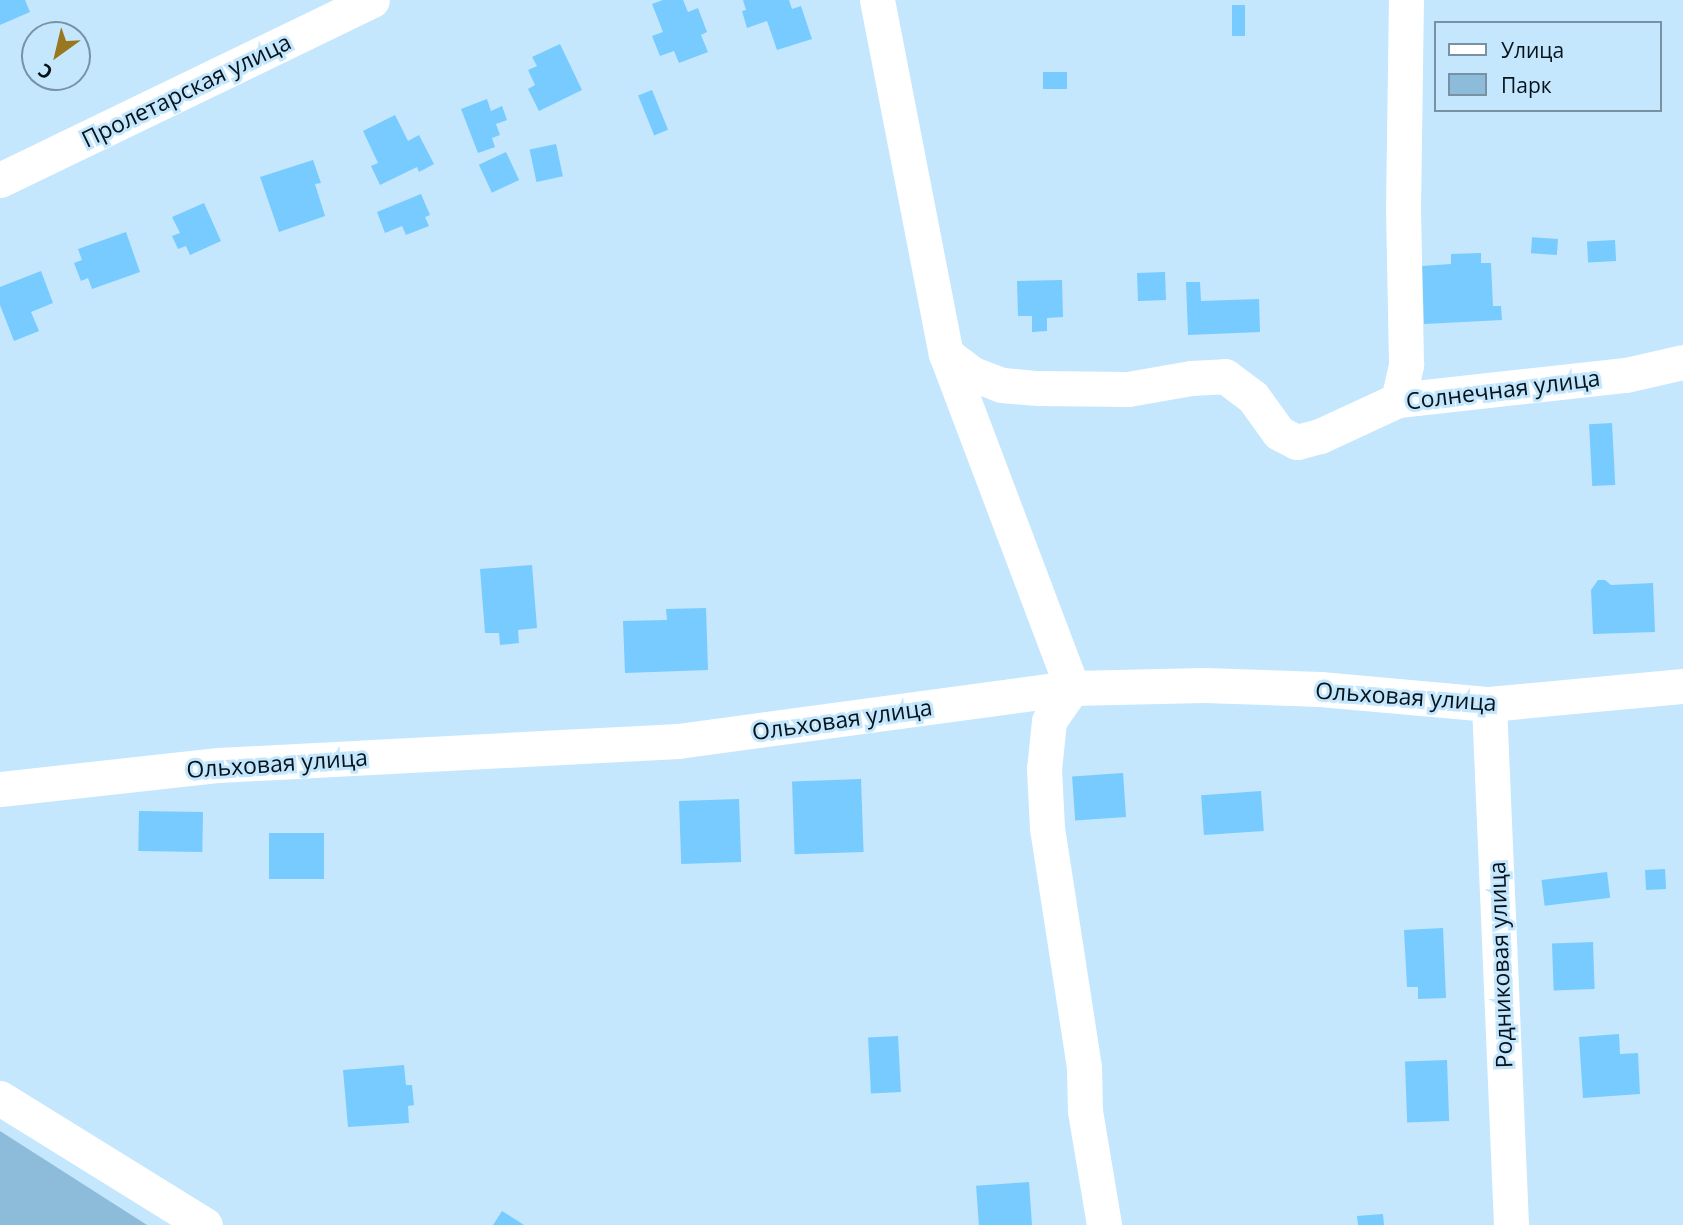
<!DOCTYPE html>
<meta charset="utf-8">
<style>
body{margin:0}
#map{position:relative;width:1683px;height:1225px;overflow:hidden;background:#c4e7fe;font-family:"Open Sans",sans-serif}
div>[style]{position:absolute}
.green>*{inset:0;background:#8dbcda}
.building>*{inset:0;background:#78cbfe;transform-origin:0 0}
.minor>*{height:35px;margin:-17.5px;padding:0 17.5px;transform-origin:17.5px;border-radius:17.5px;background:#fff}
span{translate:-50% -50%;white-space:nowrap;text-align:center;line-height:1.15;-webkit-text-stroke:6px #c4e7fe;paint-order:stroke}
.street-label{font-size:23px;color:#07131b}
.legend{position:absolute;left:1434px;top:21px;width:228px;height:91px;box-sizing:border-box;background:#c4e7fe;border:2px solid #7892a3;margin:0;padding:9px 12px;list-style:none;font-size:21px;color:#07131b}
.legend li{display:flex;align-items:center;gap:14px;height:35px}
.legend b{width:35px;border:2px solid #7892a3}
.north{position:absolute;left:21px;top:21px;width:70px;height:70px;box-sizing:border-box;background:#c4e7fe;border:2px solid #7892a3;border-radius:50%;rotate:214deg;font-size:19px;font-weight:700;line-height:28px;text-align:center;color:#07131b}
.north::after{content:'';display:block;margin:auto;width:24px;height:32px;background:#987720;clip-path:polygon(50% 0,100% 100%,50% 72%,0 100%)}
</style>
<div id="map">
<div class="green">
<div style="clip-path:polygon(0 1131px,147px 1225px,0 1225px)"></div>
</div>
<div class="building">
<div style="clip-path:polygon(0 0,25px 0,30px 12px,0 25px)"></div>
<div style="clip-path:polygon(663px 0,683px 0,688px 12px,698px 8px,707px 32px,701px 35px,708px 52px,679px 63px,674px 51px,660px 56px,652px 36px,663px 32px,652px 4px)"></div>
<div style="clip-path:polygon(743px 0,789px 0,792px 9px,801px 6px,812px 39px,777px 50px,767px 21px,747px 28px,742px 11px,746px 10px)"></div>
<div style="left:1232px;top:5px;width:13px;height:31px"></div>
<div style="clip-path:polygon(560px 44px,582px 90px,539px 111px,528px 89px,535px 85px,528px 70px,537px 66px,532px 57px)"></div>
<div style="left:1043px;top:72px;width:24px;height:17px"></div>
<div style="left:652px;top:90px;width:43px;height:15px;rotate:68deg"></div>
<div style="clip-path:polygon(487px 99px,491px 111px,502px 106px,507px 120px,496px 124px,500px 135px,492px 138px,495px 147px,478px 153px,461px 109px)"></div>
<div style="clip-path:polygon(395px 115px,408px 141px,419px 135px,434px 164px,419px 172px,417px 167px,380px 185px,371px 166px,378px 163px,363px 131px)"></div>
<div style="left:556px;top:144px;width:33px;height:27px;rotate:78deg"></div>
<div style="left:506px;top:152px;width:31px;height:30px;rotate:65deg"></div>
<div style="clip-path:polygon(313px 160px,321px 183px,315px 184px,325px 216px,279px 232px,260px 177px)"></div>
<div style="clip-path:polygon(421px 194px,430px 215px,425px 217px,429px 226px,406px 235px,402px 226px,385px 233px,377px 212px)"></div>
<div style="clip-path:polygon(204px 203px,221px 241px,190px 255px,186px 246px,178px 249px,172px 236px,180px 233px,172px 217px)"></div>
<div style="clip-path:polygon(126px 232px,140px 272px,92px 289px,88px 278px,81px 281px,74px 263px,82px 260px,78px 249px)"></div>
<div style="left:1558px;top:239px;width:16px;height:26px;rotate:94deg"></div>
<div style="left:1615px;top:240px;width:21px;height:28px;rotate:87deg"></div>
<div style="clip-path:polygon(1481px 253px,1481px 263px,1491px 263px,1493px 306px,1501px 306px,1502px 320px,1424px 324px,1422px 266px,1451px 264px,1451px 254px)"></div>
<div style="clip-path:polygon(41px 271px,53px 303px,31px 312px,39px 331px,14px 341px,0 305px,0 287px)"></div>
<div style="left:1165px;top:272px;width:28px;height:28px;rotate:88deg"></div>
<div style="clip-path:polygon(1062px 280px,1063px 317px,1047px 318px,1047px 331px,1032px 332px,1032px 316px,1018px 316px,1017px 281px)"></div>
<div style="clip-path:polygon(1186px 282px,1200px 282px,1201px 301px,1259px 299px,1260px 332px,1188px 335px)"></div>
<div style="left:1612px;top:423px;width:62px;height:23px;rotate:87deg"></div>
<div style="clip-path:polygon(532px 565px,537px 628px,518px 630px,519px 643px,500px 645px,499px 633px,485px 633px,480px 569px)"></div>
<div style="clip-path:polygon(1598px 580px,1605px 580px,1611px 585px,1653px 583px,1655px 632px,1593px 634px,1591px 590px)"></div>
<div style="clip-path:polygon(706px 608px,708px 670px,625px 673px,623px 621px,667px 620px,666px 609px)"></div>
<div style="left:1123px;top:773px;width:44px;height:51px;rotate:86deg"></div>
<div style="left:861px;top:779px;width:73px;height:69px;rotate:88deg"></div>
<div style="left:1261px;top:791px;width:40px;height:60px;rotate:86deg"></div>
<div style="left:739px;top:799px;width:63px;height:60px;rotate:88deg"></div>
<div style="left:139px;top:811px;width:64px;height:40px;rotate:1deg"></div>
<div style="left:324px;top:833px;width:46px;height:55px;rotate:90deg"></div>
<div style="left:1665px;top:869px;width:20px;height:20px;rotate:87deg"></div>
<div style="left:1607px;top:872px;width:26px;height:66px;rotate:83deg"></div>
<div style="clip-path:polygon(1443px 928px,1446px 998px,1418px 999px,1418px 987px,1407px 987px,1404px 930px)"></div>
<div style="left:1593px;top:942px;width:47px;height:41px;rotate:88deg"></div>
<div style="clip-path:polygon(1619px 1034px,1620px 1054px,1638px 1053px,1640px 1094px,1583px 1098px,1579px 1037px)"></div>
<div style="left:898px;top:1036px;width:56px;height:30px;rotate:87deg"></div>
<div style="left:1447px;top:1060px;width:61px;height:42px;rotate:88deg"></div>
<div style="clip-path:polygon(404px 1065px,406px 1085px,412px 1085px,414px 1105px,408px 1106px,409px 1123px,348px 1127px,343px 1070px)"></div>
<div style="left:1029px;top:1182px;width:43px;height:53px;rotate:86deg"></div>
<div style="clip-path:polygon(502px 1211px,524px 1225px,493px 1225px)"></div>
<div style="clip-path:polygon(1383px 1214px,1384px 1225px,1358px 1225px,1357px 1216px)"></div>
</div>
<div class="minor">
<div style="left:877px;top:0;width:361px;rotate:79deg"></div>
<div style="left:946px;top:354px;width:357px;rotate:69.3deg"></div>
<div style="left:1072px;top:688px;width:40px;rotate:124.9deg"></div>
<div style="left:1049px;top:721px;width:48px;rotate:95.9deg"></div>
<div style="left:1044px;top:769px;width:59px;rotate:87.1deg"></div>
<div style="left:1047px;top:828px;width:242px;rotate:81.2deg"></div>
<div style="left:1084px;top:1067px;width:44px;rotate:88.7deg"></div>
<div style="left:1085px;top:1111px;width:116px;rotate:80.5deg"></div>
<div style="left:0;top:180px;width:413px;rotate:-25.8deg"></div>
<div style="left:946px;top:354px;width:34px;rotate:37deg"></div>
<div style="left:973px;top:374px;width:31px;rotate:21deg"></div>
<div style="left:1002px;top:385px;width:36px;rotate:5deg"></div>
<div style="left:1038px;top:388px;width:90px;rotate:0.6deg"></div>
<div style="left:1128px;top:389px;width:64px;rotate:-9.9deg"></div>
<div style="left:1191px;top:378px;width:34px;rotate:-3deg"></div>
<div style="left:1225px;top:376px;width:35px;rotate:37deg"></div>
<div style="left:1253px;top:397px;width:44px;rotate:54.2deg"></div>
<div style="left:1279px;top:433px;width:20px;rotate:27deg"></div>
<div style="left:1297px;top:442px;width:24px;rotate:-15deg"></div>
<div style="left:1320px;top:436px;width:86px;rotate:-24.8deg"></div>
<div style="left:1398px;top:400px;width:229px;rotate:-6.3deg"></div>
<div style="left:1626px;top:375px;width:58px;rotate:-12.8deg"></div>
<div style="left:1398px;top:400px;width:37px;rotate:-77deg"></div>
<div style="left:1406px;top:364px;width:153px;rotate:-91.1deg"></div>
<div style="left:1403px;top:211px;width:211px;rotate:-89.2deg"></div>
<div style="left:1489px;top:704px;width:521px;rotate:87.58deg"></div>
<div style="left:0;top:789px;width:220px;rotate:-6.3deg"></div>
<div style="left:219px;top:765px;width:460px;rotate:-3deg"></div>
<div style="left:678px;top:741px;width:398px;rotate:-7.7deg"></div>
<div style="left:1072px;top:688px;width:132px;rotate:-1.3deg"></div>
<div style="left:1204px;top:685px;width:116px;rotate:2deg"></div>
<div style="left:1320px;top:689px;width:170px;rotate:5.1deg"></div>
<div style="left:1489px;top:704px;width:195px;rotate:-5.3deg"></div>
<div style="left:0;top:1098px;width:241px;rotate:31.8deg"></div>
</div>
<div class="street-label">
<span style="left:186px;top:90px;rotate:-26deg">Пролетарская улица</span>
<span style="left:1503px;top:389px;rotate:-7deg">Солнечная улица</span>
<span style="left:1406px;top:696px;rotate:4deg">Ольховая улица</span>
<span style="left:842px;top:719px;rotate:-8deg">Ольховая улица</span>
<span style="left:277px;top:763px;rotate:-4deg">Ольховая улица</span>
<span style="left:1500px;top:965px;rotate:-92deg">Родниковая улица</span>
</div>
<ul class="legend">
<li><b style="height:9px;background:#fff"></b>Улица</li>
<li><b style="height:19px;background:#8dbcda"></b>Парк</li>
</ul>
<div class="north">С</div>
</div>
